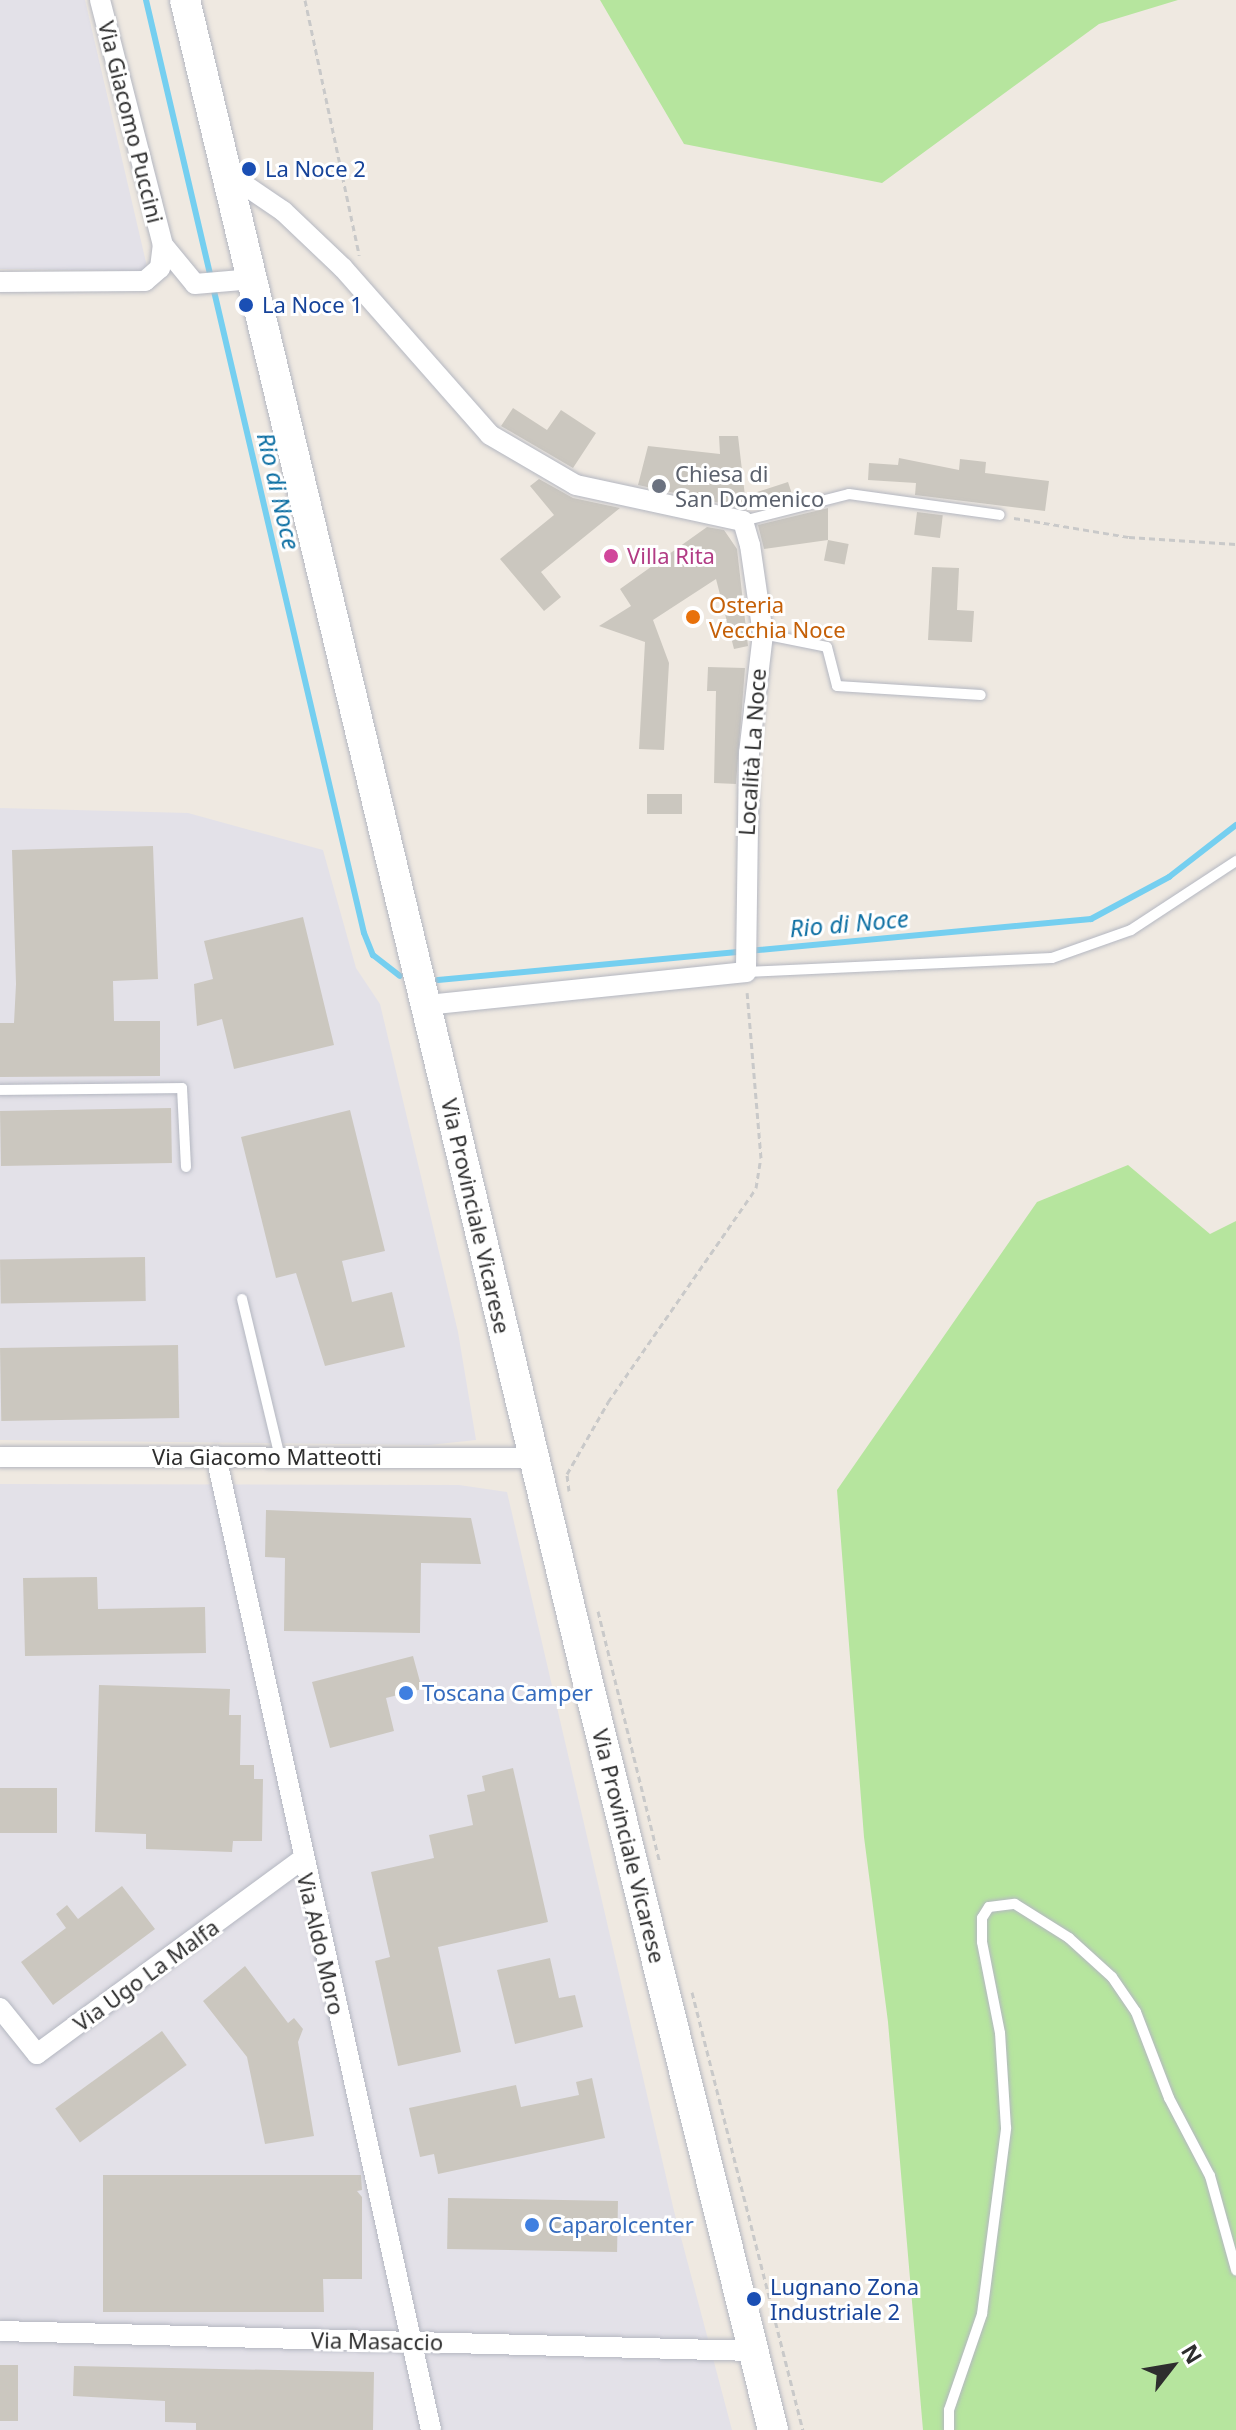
<!DOCTYPE html>
<meta charset="utf-8">
<style>
body{margin:0}
#map{position:relative;width:1236px;height:2430px;overflow:hidden;background:#efe9e1;font-family:"Noto Sans",sans-serif}
div>[style]{position:absolute}
.industrial>*{inset:0;background:#e3e1e8}
.green>*{inset:0;background:#b6e59e}
.stream>*{height:6px;margin:-3px;padding:0 3px;transform-origin:3px;border-radius:3px;background:#75cff0}
.building>*{inset:0;background:#cbc7bf;transform-origin:0 0}
.path>*{height:3px;margin-top:-1.5px;transform-origin:0;background:repeating-linear-gradient(90deg,#c9c9c9 0 6px,transparent 0 10px)}
.roads{filter:drop-shadow(0 0 2px #b4b7c1) drop-shadow(0 0 2px #b4b7c1)}
.lane>*{height:10px;margin:-5px;padding:0 5px;transform-origin:5px;border-radius:5px;background:#fff}
.street>*{height:20px;margin:-10px;padding:0 10px;transform-origin:10px;border-radius:10px;background:#fff}
.secondary>*{height:30px;margin:-15px;padding:0 15px;transform-origin:15px;border-radius:15px;background:#fff}
.dots>*{width:22px;height:22px;translate:-50% -50%;box-sizing:border-box;border:4px solid #fff;border-radius:50%}
span{translate:-50% -50%;white-space:nowrap;text-align:center;line-height:1.15;-webkit-text-stroke:6px #fff;paint-order:stroke}
.street-label{font-size:22px;color:#2e2e2e}
.transit-label{font-size:22px;color:#164399}
.left{translate:0 -50%;text-align:left}
.worship-label{font-size:22px;color:#5b616d}
.hotel-label{font-size:22px;color:#b23c85}
.food-label{font-size:22px;color:#c56008}
.shop-label{font-size:22px;color:#366cbe}
.water-label{font-size:24px;color:#0d6fa3;font-style:italic}
.north{position:absolute;left:1132px;top:2326px;width:80px;height:80px;-webkit-text-stroke:6px #fff;paint-order:stroke;rotate:59deg;font-size:22px;font-weight:700;line-height:32px;text-align:center;color:#2e2e2e}
.north::after{content:'';display:block;margin:auto;width:28px;height:36px;background:#2e2e2e;clip-path:polygon(50% 0,100% 100%,50% 72%,0 100%)}
</style>
<div id="map">
<div class="industrial">
<div style="clip-path:polygon(0 0,85px 0,148px 271px,0 269px)"></div>
<div style="clip-path:polygon(0 808px,188px 813px,323px 850px,356px 968px,380px 1004px,458px 1332px,476px 1440px,429px 1445px,0 1440px)"></div>
<div style="clip-path:polygon(0 1484px,459px 1485px,507px 1492px,674px 2211px,732px 2430px,0 2430px)"></div>
</div>
<div class="green">
<div style="clip-path:polygon(600px 0,1178px 0,1099px 24px,882px 183px,684px 144px)"></div>
<div style="clip-path:polygon(1128px 1165px,1210px 1234px,1236px 1221px,1236px 2430px,923px 2430px,888px 2022px,864px 1837px,837px 1490px,1037px 1202px)"></div>
</div>
<div class="stream">
<div style="left:146px;top:0;width:958px;rotate:76.85deg"></div>
<div style="left:364px;top:933px;width:24px;rotate:68deg"></div>
<div style="left:373px;top:955px;width:34px;rotate:38deg"></div>
<div style="left:438px;top:980px;width:656px;rotate:-5.34deg"></div>
<div style="left:1091px;top:919px;width:89px;rotate:-28.3deg"></div>
<div style="left:1169px;top:877px;width:85px;rotate:-37.8deg"></div>
</div>
<div class="building">
<div style="clip-path:polygon(513px 408px,547px 430px,561px 410px,596px 433px,573px 468px,501px 426px)"></div>
<div style="clip-path:polygon(719px 436px,738px 436px,745px 496px,788px 482px,794px 500px,752px 510px,638px 485px,648px 446px,720px 454px)"></div>
<div style="clip-path:polygon(899px 458px,959px 470px,960px 459px,986px 462px,985px 473px,1049px 481px,1045px 511px,915px 495px,916px 483px,868px 480px,869px 463px,898px 465px)"></div>
<div style="clip-path:polygon(539px 479px,573px 498px,620px 508px,541px 572px,561px 597px,544px 611px,500px 559px,554px 515px,530px 486px)"></div>
<div style="clip-path:polygon(828px 508px,828px 540px,764px 549px,758px 525px)"></div>
<div style="left:917px;top:512px;width:26px;height:23px;rotate:7deg"></div>
<div style="clip-path:polygon(707px 527px,724px 530px,737px 549px,748px 646px,734px 649px,716px 579px,653px 620px,669px 663px,664px 750px,639px 749px,645px 642px,599px 626px,631px 606px,620px 589px)"></div>
<div style="left:828px;top:540px;width:21px;height:21px;rotate:11deg"></div>
<div style="clip-path:polygon(932px 567px,959px 568px,957px 610px,974px 611px,972px 642px,928px 640px)"></div>
<div style="clip-path:polygon(708px 667px,745px 668px,736px 784px,714px 783px,716px 691px,707px 691px)"></div>
<div style="left:682px;top:794px;width:20px;height:35px;rotate:90deg"></div>
<div style="clip-path:polygon(153px 846px,158px 979px,113px 981px,114px 1021px,160px 1021px,160px 1076px,0 1077px,0 1023px,14px 1023px,16px 984px,12px 850px)"></div>
<div style="clip-path:polygon(303px 917px,334px 1045px,234px 1069px,222px 1019px,197px 1026px,194px 984px,213px 979px,204px 941px)"></div>
<div style="left:171px;top:1108px;width:55px;height:171px;rotate:89deg"></div>
<div style="clip-path:polygon(350px 1110px,385px 1251px,342px 1261px,352px 1302px,392px 1292px,405px 1347px,325px 1366px,296px 1273px,276px 1278px,241px 1137px)"></div>
<div style="left:145px;top:1257px;width:44px;height:145px;rotate:89deg"></div>
<div style="left:178px;top:1345px;width:73px;height:178px;rotate:89deg"></div>
<div style="clip-path:polygon(266px 1510px,471px 1518px,481px 1564px,421px 1563px,420px 1633px,284px 1631px,285px 1558px,265px 1557px)"></div>
<div style="clip-path:polygon(97px 1577px,98px 1609px,205px 1607px,206px 1653px,25px 1656px,23px 1578px)"></div>
<div style="clip-path:polygon(413px 1656px,422px 1689px,386px 1698px,394px 1731px,330px 1748px,312px 1682px)"></div>
<div style="clip-path:polygon(99px 1685px,230px 1689px,229px 1715px,241px 1715px,240px 1765px,254px 1765px,254px 1779px,263px 1779px,262px 1841px,233px 1841px,232px 1852px,146px 1849px,146px 1834px,95px 1832px)"></div>
<div style="clip-path:polygon(513px 1768px,548px 1922px,438px 1947px,461px 2052px,398px 2066px,375px 1961px,390px 1957px,371px 1872px,434px 1858px,429px 1835px,473px 1825px,467px 1795px,485px 1791px,482px 1776px)"></div>
<div style="left:0;top:1788px;width:57px;height:45px"></div>
<div style="clip-path:polygon(122px 1886px,155px 1929px,53px 2005px,21px 1962px,66px 1928px,56px 1914px,67px 1905px,78px 1919px)"></div>
<div style="clip-path:polygon(550px 1958px,559px 1998px,575px 1995px,583px 2027px,515px 2044px,497px 1970px)"></div>
<div style="clip-path:polygon(245px 1966px,288px 2023px,294px 2018px,303px 2029px,298px 2042px,314px 2136px,265px 2144px,247px 2057px,203px 2001px)"></div>
<div style="left:162px;top:2031px;width:42px;height:132px;rotate:54deg"></div>
<div style="clip-path:polygon(592px 2078px,605px 2138px,438px 2174px,434px 2154px,420px 2157px,409px 2108px,516px 2085px,521px 2107px,579px 2095px,576px 2082px)"></div>
<div style="clip-path:polygon(103px 2175px,361px 2175px,362px 2190px,357px 2191px,362px 2197px,362px 2279px,323px 2279px,324px 2312px,103px 2312px)"></div>
<div style="left:448px;top:2198px;width:170px;height:51px;rotate:1deg"></div>
<div style="left:0;top:2365px;width:18px;height:56px"></div>
<div style="clip-path:polygon(74px 2366px,374px 2372px,373px 2430px,196px 2430px,196px 2423px,165px 2422px,165px 2401px,73px 2396px)"></div>
</div>
<div class="path">
<div style="left:305px;top:0;width:261px;rotate:78deg"></div>
<div style="left:1014px;top:518px;width:117px;rotate:9.4deg"></div>
<div style="left:1129px;top:537px;width:107px;rotate:3.7deg"></div>
<div style="left:569px;top:1491px;width:17px;rotate:-97deg"></div>
<div style="left:567px;top:1474px;width:83px;rotate:-60.3deg"></div>
<div style="left:608px;top:1402px;width:260px;rotate:-55.3deg"></div>
<div style="left:756px;top:1188px;width:30px;rotate:-81deg"></div>
<div style="left:761px;top:1158px;width:166px;rotate:-94.8deg"></div>
<div style="left:598px;top:1611px;width:260px;rotate:76.2deg"></div>
<div style="left:692px;top:1992px;width:452px;rotate:75.8deg"></div>
</div>
<div class="roads">
<div class="lane">
<div style="left:743px;top:521px;width:109px;rotate:-14.3deg"></div>
<div style="left:849px;top:494px;width:152px;rotate:7.9deg"></div>
<div style="left:763px;top:634px;width:65px;rotate:11.5deg"></div>
<div style="left:827px;top:647px;width:40px;rotate:75.6deg"></div>
<div style="left:837px;top:686px;width:144px;rotate:3.6deg"></div>
<div style="left:746px;top:972px;width:306px;rotate:-2.6deg"></div>
<div style="left:1052px;top:958px;width:84px;rotate:-19.5deg"></div>
<div style="left:1131px;top:930px;width:126px;rotate:-33.3deg"></div>
<div style="left:0;top:1090px;width:182px;rotate:-0.6deg"></div>
<div style="left:182px;top:1088px;width:79px;rotate:87.1deg"></div>
<div style="left:242px;top:1299px;width:163px;rotate:76.5deg"></div>
<div style="left:949px;top:2430px;width:20px;rotate:-90deg"></div>
<div style="left:949px;top:2410px;width:102px;rotate:-71deg"></div>
<div style="left:982px;top:2314px;width:188px;rotate:-82.6deg"></div>
<div style="left:1006px;top:2128px;width:95px;rotate:-93.6deg"></div>
<div style="left:1000px;top:2033px;width:93px;rotate:-101.2deg"></div>
<div style="left:982px;top:1942px;width:24px;rotate:-90deg"></div>
<div style="left:982px;top:1918px;width:13px;rotate:-58deg"></div>
<div style="left:989px;top:1907px;width:26px;rotate:-7deg"></div>
<div style="left:1015px;top:1904px;width:64px;rotate:32.2deg"></div>
<div style="left:1069px;top:1938px;width:58px;rotate:42.2deg"></div>
<div style="left:1112px;top:1977px;width:42px;rotate:55.6deg"></div>
<div style="left:1136px;top:2012px;width:92px;rotate:69deg"></div>
<div style="left:1169px;top:2098px;width:88px;rotate:62.3deg"></div>
<div style="left:1210px;top:2176px;width:98px;rotate:74.5deg"></div>
</div>
<div class="street">
<div style="left:100px;top:0;width:253px;rotate:75.6deg"></div>
<div style="left:163px;top:245px;width:50px;rotate:50.6deg"></div>
<div style="left:195px;top:284px;width:58px;rotate:-4.9deg"></div>
<div style="left:227px;top:173px;width:68px;rotate:34.2deg"></div>
<div style="left:283px;top:211px;width:83px;rotate:43.5deg"></div>
<div style="left:343px;top:268px;width:222px;rotate:48.6deg"></div>
<div style="left:490px;top:435px;width:99px;rotate:30.2deg"></div>
<div style="left:576px;top:485px;width:171px;rotate:12.2deg"></div>
<div style="left:743px;top:521px;width:25px;rotate:74deg"></div>
<div style="left:750px;top:545px;width:90px;rotate:81.7deg"></div>
<div style="left:763px;top:634px;width:120px;rotate:96.7deg"></div>
<div style="left:749px;top:753px;width:219px;rotate:90.8deg"></div>
<div style="left:746px;top:972px;width:322px;rotate:174.1deg"></div>
<div style="left:0;top:282px;width:145px;rotate:-0.4deg"></div>
<div style="left:145px;top:281px;width:20px;rotate:-41deg"></div>
<div style="left:160px;top:268px;width:23px;rotate:-83deg"></div>
<div style="left:216px;top:1456px;width:997px;rotate:77.55deg"></div>
<div style="left:0;top:1457px;width:534px;rotate:0.11deg"></div>
<div style="left:0;top:2008px;width:59px;rotate:51.2deg"></div>
<div style="left:37px;top:2054px;width:329px;rotate:-36.3deg"></div>
<div style="left:0;top:2331px;width:755px;rotate:1.52deg"></div>
</div>
<div class="secondary">
<div style="left:185px;top:0;width:1731px;rotate:76.53deg"></div>
<div style="left:588px;top:1683px;width:770px;rotate:76.09deg"></div>
</div>
</div>
<div class="dots">
<div style="left:249px;top:169px;background:#1a4fb4"></div>
<div style="left:246px;top:305px;background:#1a4fb4"></div>
<div style="left:659px;top:486px;background:#6b7280"></div>
<div style="left:611px;top:556px;background:#d1479c"></div>
<div style="left:693px;top:617px;background:#e8710a"></div>
<div style="left:406px;top:1693px;background:#3f7fe0"></div>
<div style="left:532px;top:2225px;background:#3f7fe0"></div>
<div style="left:754px;top:2299px;background:#1a4fb4"></div>
</div>
<div class="street-label">
<span style="left:131px;top:122px;rotate:76deg">Via Giacomo Puccini</span>
<span style="left:752px;top:752px;rotate:-86deg">Località La Noce</span>
<span style="left:476px;top:1216px;rotate:77deg">Via Provinciale Vicarese</span>
<span style="left:267px;top:1457px">Via Giacomo Matteotti</span>
<span style="left:629px;top:1846px;rotate:76deg">Via Provinciale Vicarese</span>
<span style="left:321px;top:1944px;rotate:77deg">Via Aldo Moro</span>
<span style="left:146px;top:1975px;rotate:-36deg">Via Ugo La Malfa</span>
<span style="left:377px;top:2341px;rotate:1deg">Via Masaccio</span>
</div>
<div class="transit-label">
<span class="left" style="left:265px;top:169px">La Noce 2</span>
<span class="left" style="left:262px;top:305px">La Noce 1</span>
<span class="left" style="left:770px;top:2299px">Lugnano Zona<br>Industriale 2</span>
</div>
<div class="worship-label">
<span class="left" style="left:675px;top:486px">Chiesa di<br>San Domenico</span>
</div>
<div class="hotel-label">
<span class="left" style="left:627px;top:556px">Villa Rita</span>
</div>
<div class="food-label">
<span class="left" style="left:709px;top:617px">Osteria<br>Vecchia Noce</span>
</div>
<div class="shop-label">
<span class="left" style="left:422px;top:1693px">Toscana Camper</span>
<span class="left" style="left:548px;top:2225px">Caparolcenter</span>
</div>
<div class="water-label">
<span style="left:279px;top:491px;rotate:77deg">Rio di Noce</span>
<span style="left:849px;top:923px;rotate:-5deg">Rio di Noce</span>
</div>
<div class="north">N</div>
</div>
